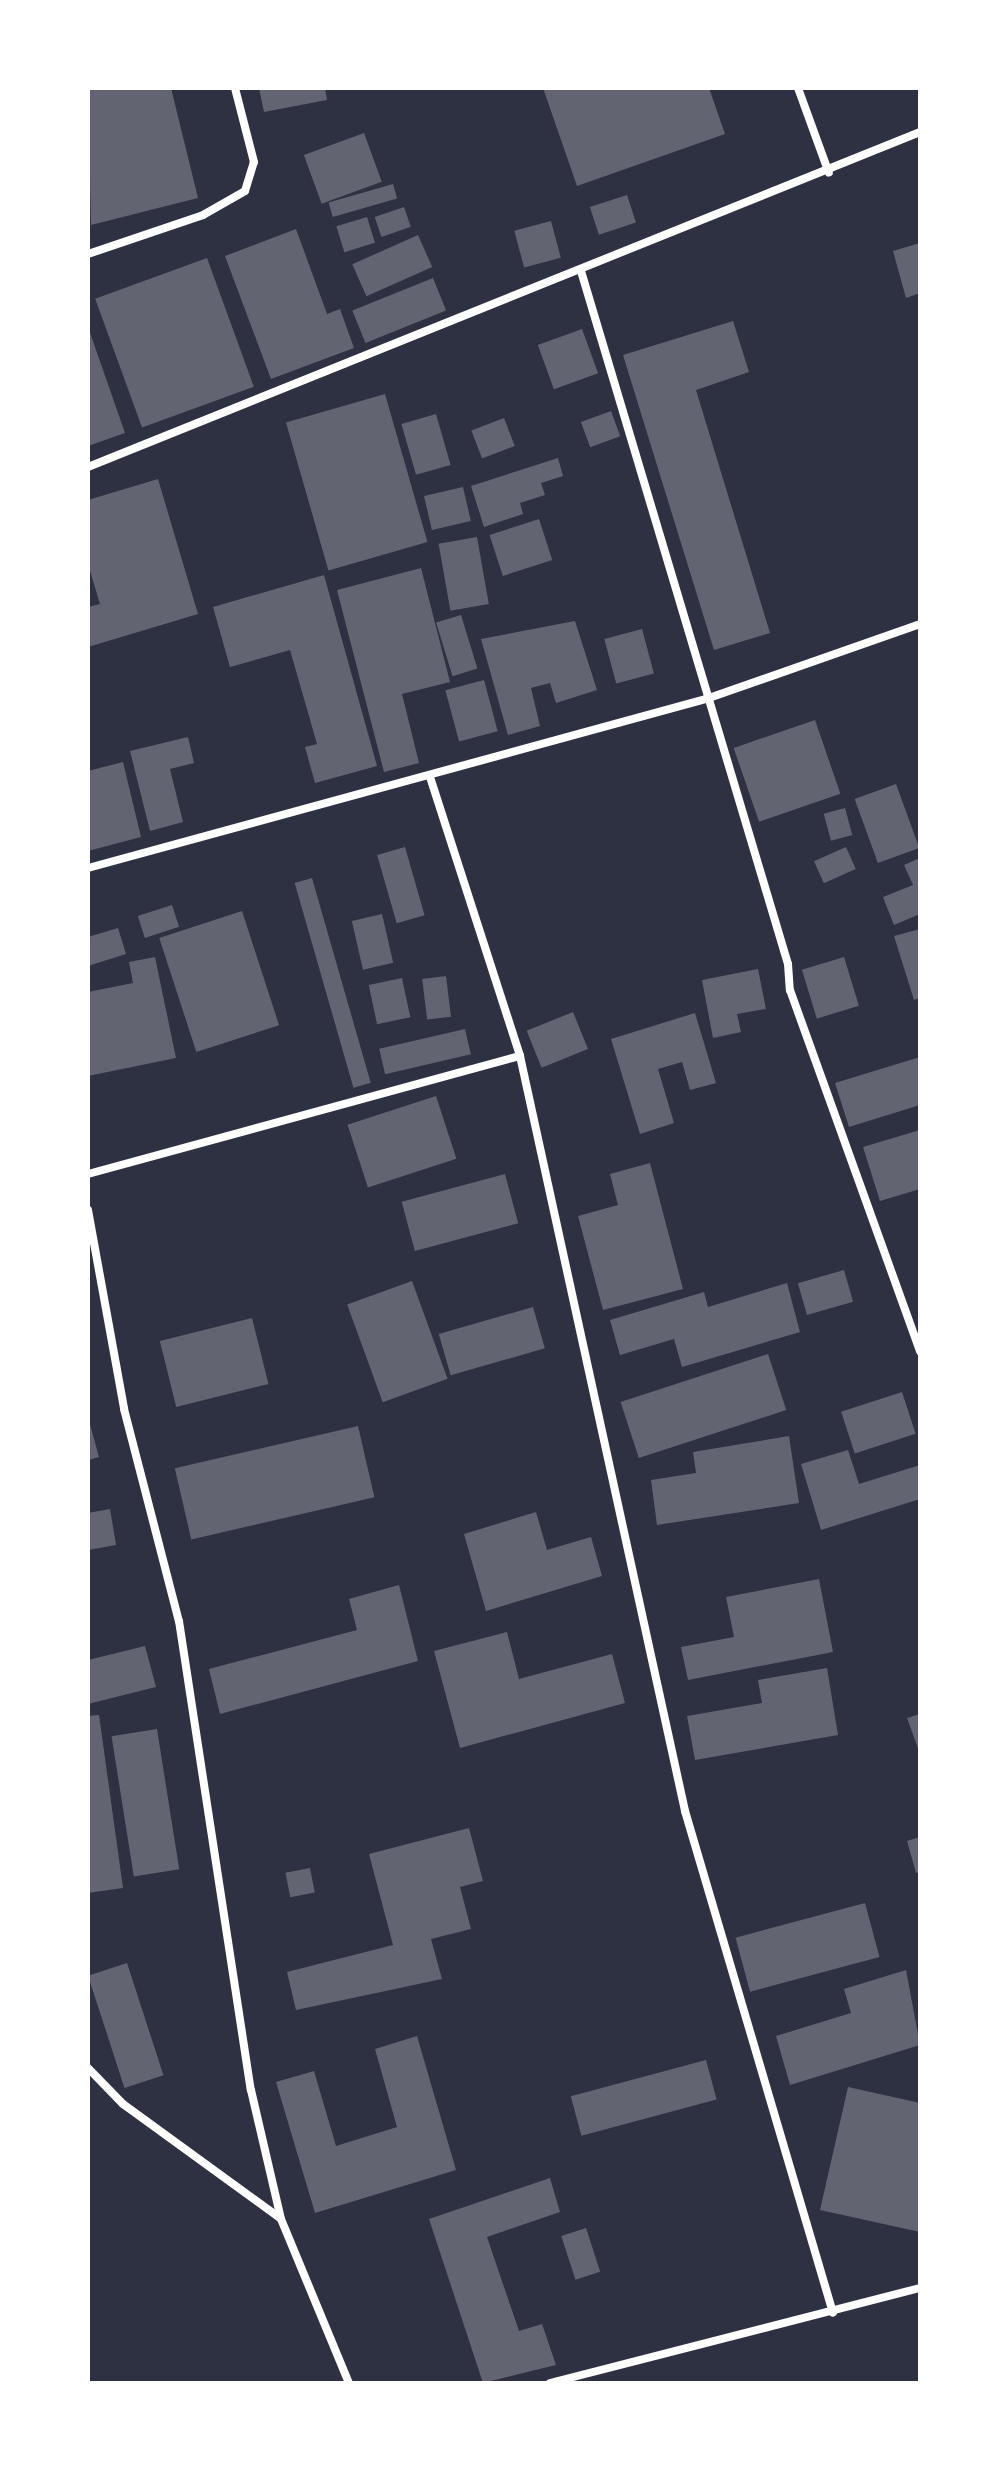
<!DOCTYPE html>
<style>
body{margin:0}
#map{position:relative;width:1008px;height:2471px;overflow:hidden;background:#2d3142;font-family:Karla,sans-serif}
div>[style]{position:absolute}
.building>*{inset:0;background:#626471;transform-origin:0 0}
.minor>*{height:8px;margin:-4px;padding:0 4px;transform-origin:4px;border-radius:4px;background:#fff}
span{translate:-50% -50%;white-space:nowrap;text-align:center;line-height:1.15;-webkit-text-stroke:8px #fff;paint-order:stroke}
.frame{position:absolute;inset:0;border:90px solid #fff;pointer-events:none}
</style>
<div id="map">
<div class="building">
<div style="clip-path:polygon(88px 88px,171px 88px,198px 198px,91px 225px)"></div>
<div style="clip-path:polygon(259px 88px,325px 88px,327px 100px,264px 112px)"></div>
<div style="clip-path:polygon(543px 88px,709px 88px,725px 134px,577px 186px)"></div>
<div style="left:364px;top:133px;width:52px;height:64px;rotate:70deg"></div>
<div style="left:393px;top:184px;width:15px;height:67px;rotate:74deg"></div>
<div style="left:627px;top:195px;width:29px;height:39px;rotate:72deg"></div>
<div style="left:404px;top:207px;width:21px;height:31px;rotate:71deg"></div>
<div style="left:367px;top:217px;width:27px;height:32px;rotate:73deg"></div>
<div style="left:551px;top:221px;width:38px;height:38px;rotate:75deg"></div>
<div style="clip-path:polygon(296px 229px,327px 314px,340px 309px,354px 348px,271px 379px,225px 256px)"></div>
<div style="left:418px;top:235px;width:35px;height:72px;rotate:66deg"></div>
<div style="clip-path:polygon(920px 243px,920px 293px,906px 298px,893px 251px)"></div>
<div style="left:207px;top:258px;width:137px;height:119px;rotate:70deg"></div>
<div style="left:433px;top:278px;width:35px;height:87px;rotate:68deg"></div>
<div style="clip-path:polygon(733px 321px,749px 372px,696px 390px,770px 633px,714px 650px,623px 355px)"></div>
<div style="clip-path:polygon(88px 327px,125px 433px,88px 446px)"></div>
<div style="left:582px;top:329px;width:47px;height:47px;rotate:70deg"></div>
<div style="left:385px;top:394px;width:154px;height:103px;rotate:74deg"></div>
<div style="left:611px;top:411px;width:27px;height:32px;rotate:70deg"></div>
<div style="left:436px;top:414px;width:53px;height:36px;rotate:74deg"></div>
<div style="left:504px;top:418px;width:30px;height:35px;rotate:69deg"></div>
<div style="clip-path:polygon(558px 458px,563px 476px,541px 483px,545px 495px,520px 503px,523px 514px,484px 527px,471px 486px)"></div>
<div style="clip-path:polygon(158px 479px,198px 614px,88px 647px,88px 607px,100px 604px,88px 564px,88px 500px)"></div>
<div style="left:463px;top:487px;width:35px;height:40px;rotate:77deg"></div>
<div style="left:539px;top:519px;width:43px;height:52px;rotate:72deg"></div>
<div style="left:477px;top:537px;width:68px;height:39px;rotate:80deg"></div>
<div style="clip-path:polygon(421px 568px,450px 682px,402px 694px,419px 763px,384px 772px,337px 590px)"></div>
<div style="clip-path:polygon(324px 575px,377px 766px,315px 783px,305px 747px,317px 744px,290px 650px,230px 667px,213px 607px)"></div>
<div style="left:461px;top:615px;width:56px;height:26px;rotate:73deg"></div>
<div style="clip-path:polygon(575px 621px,597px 690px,556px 703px,550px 683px,531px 688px,540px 726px,508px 735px,481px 639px)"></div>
<div style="left:642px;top:629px;width:46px;height:39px;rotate:75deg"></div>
<div style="left:484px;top:680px;width:53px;height:40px;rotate:75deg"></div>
<div style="left:815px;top:720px;width:78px;height:86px;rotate:71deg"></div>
<div style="clip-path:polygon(188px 737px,194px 763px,170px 769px,183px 822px,150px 831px,130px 751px)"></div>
<div style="clip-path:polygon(123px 762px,141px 837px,88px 851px,88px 771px)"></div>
<div style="left:896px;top:784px;width:68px;height:44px;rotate:70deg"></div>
<div style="left:845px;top:808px;width:28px;height:22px;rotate:75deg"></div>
<div style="left:405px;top:847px;width:71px;height:29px;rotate:74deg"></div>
<div style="left:846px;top:847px;width:24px;height:35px;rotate:66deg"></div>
<div style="clip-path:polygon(920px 858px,920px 914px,894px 925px,883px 897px,913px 885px,904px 865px)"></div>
<div style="left:312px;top:878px;width:213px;height:18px;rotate:74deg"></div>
<div style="left:172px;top:905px;width:23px;height:36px;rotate:72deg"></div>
<div style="left:242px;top:911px;width:120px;height:87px;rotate:72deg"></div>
<div style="left:382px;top:914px;width:50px;height:31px;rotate:77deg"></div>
<div style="clip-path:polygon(118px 928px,126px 954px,88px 966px,88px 937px)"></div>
<div style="clip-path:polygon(920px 929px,920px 998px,914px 1000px,894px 936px)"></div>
<div style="clip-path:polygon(155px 957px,176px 1058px,88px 1076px,88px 992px,133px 983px,129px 962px)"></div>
<div style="left:844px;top:957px;width:51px;height:44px;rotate:73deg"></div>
<div style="clip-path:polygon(758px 969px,766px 1009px,737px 1014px,741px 1032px,713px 1038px,702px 980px)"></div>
<div style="left:446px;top:976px;width:41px;height:24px;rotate:83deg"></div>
<div style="left:402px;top:978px;width:40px;height:34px;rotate:78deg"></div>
<div style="left:573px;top:1012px;width:40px;height:50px;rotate:68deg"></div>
<div style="clip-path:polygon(695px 1013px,716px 1083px,690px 1090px,682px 1062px,658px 1069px,674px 1123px,640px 1134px,611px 1039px)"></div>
<div style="left:465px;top:1029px;width:26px;height:88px;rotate:77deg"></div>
<div style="clip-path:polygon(920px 1057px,920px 1105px,849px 1127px,835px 1083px)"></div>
<div style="left:436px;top:1096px;width:66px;height:93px;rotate:72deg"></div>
<div style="clip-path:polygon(920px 1130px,920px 1189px,880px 1201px,863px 1147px)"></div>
<div style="clip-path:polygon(650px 1163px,683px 1289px,603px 1310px,578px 1216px,618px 1205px,610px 1174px)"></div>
<div style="left:505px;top:1174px;width:51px;height:107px;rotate:75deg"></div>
<div style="left:844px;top:1270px;width:33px;height:48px;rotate:74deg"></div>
<div style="left:412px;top:1281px;width:104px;height:69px;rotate:70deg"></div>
<div style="clip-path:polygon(787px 1283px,800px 1332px,682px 1367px,674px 1339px,620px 1355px,610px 1320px,704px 1292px,708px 1307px)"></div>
<div style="left:533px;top:1307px;width:43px;height:98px;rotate:74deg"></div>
<div style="left:252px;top:1318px;width:68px;height:95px;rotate:76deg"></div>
<div style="left:768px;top:1354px;width:59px;height:155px;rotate:72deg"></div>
<div style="left:902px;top:1392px;width:44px;height:64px;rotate:72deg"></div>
<div style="clip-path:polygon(88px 1417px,99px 1457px,88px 1460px)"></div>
<div style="left:358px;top:1426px;width:73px;height:188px;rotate:77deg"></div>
<div style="clip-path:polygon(789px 1436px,799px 1503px,657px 1525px,651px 1480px,696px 1473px,693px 1452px)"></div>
<div style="clip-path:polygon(848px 1450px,859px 1484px,920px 1465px,920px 1499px,821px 1530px,801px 1464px)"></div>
<div style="clip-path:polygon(110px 1509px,116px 1545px,88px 1550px,88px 1513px)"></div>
<div style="clip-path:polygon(536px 1512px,547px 1550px,591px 1537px,602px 1576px,486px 1611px,464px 1534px)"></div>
<div style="clip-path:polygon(819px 1579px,833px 1652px,688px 1680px,681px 1647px,734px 1637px,726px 1597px)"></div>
<div style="clip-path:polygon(399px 1585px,418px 1661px,220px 1714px,209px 1669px,357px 1630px,349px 1599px)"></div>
<div style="clip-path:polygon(507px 1632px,519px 1679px,612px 1654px,625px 1703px,460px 1748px,434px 1651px)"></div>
<div style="clip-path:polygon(145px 1646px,156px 1687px,88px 1704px,88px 1660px)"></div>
<div style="clip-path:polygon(827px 1668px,838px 1735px,695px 1760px,687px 1716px,762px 1703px,758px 1680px)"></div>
<div style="clip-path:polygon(920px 1714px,920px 1754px,907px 1718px)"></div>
<div style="clip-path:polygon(99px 1715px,123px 1888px,88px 1893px,88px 1716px)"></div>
<div style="left:157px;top:1729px;width:142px;height:46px;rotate:81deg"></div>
<div style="clip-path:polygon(469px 1828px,483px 1881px,460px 1887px,471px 1929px,431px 1939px,442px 1979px,296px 2010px,287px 1972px,393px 1945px,369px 1854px)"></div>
<div style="clip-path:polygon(920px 1837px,920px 1872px,916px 1873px,907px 1841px)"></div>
<div style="left:310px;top:1868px;width:25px;height:25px;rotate:79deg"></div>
<div style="left:865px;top:1903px;width:56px;height:134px;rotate:75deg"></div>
<div style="left:127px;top:1963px;width:118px;height:41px;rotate:72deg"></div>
<div style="clip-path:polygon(906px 1970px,920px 2045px,790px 2085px,776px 2036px,851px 2013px,844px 1989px)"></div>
<div style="clip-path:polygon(417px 2036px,456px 2170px,315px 2213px,276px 2082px,314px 2071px,336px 2146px,397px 2127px,375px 2049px)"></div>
<div style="left:706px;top:2060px;width:41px;height:140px;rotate:75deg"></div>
<div style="clip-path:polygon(848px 2087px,920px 2103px,920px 2232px,820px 2210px)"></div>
<div style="clip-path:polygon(550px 2178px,560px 2212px,487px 2237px,519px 2331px,542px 2324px,556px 2365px,483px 2383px,429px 2219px)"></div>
<div style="left:586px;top:2228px;width:46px;height:26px;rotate:72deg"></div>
</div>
<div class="minor">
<div style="left:798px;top:88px;width:90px;rotate:70deg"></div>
<div style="left:88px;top:254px;width:121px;rotate:-18.7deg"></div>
<div style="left:203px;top:215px;width:48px;rotate:-29.7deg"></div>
<div style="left:245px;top:191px;width:30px;rotate:-73deg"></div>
<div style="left:254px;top:162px;width:76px;rotate:-104.4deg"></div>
<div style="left:581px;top:271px;width:723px;rotate:73.37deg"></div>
<div style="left:788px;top:964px;width:26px;rotate:86deg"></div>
<div style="left:790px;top:990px;width:384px;rotate:70.2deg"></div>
<div style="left:88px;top:467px;width:897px;rotate:-21.93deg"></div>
<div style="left:430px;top:777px;width:293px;rotate:72.1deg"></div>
<div style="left:520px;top:1056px;width:773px;rotate:77.67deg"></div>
<div style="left:685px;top:1811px;width:523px;rotate:73.57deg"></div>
<div style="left:88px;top:868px;width:641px;rotate:-15.29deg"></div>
<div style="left:706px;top:699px;width:227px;rotate:-19.3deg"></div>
<div style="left:88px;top:1174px;width:448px;rotate:-15.3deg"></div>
<div style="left:88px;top:1210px;width:202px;rotate:79.7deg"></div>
<div style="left:124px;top:1409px;width:219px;rotate:75.5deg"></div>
<div style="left:179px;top:1621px;width:474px;rotate:81.3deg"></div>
<div style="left:251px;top:2090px;width:132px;rotate:76.9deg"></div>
<div style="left:281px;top:2219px;width:178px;rotate:67.5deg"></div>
<div style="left:88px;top:2068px;width:50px;rotate:45.8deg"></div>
<div style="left:123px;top:2104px;width:194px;rotate:36deg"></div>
<div style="left:550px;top:2383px;width:382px;rotate:-14.4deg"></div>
</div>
<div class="frame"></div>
</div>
